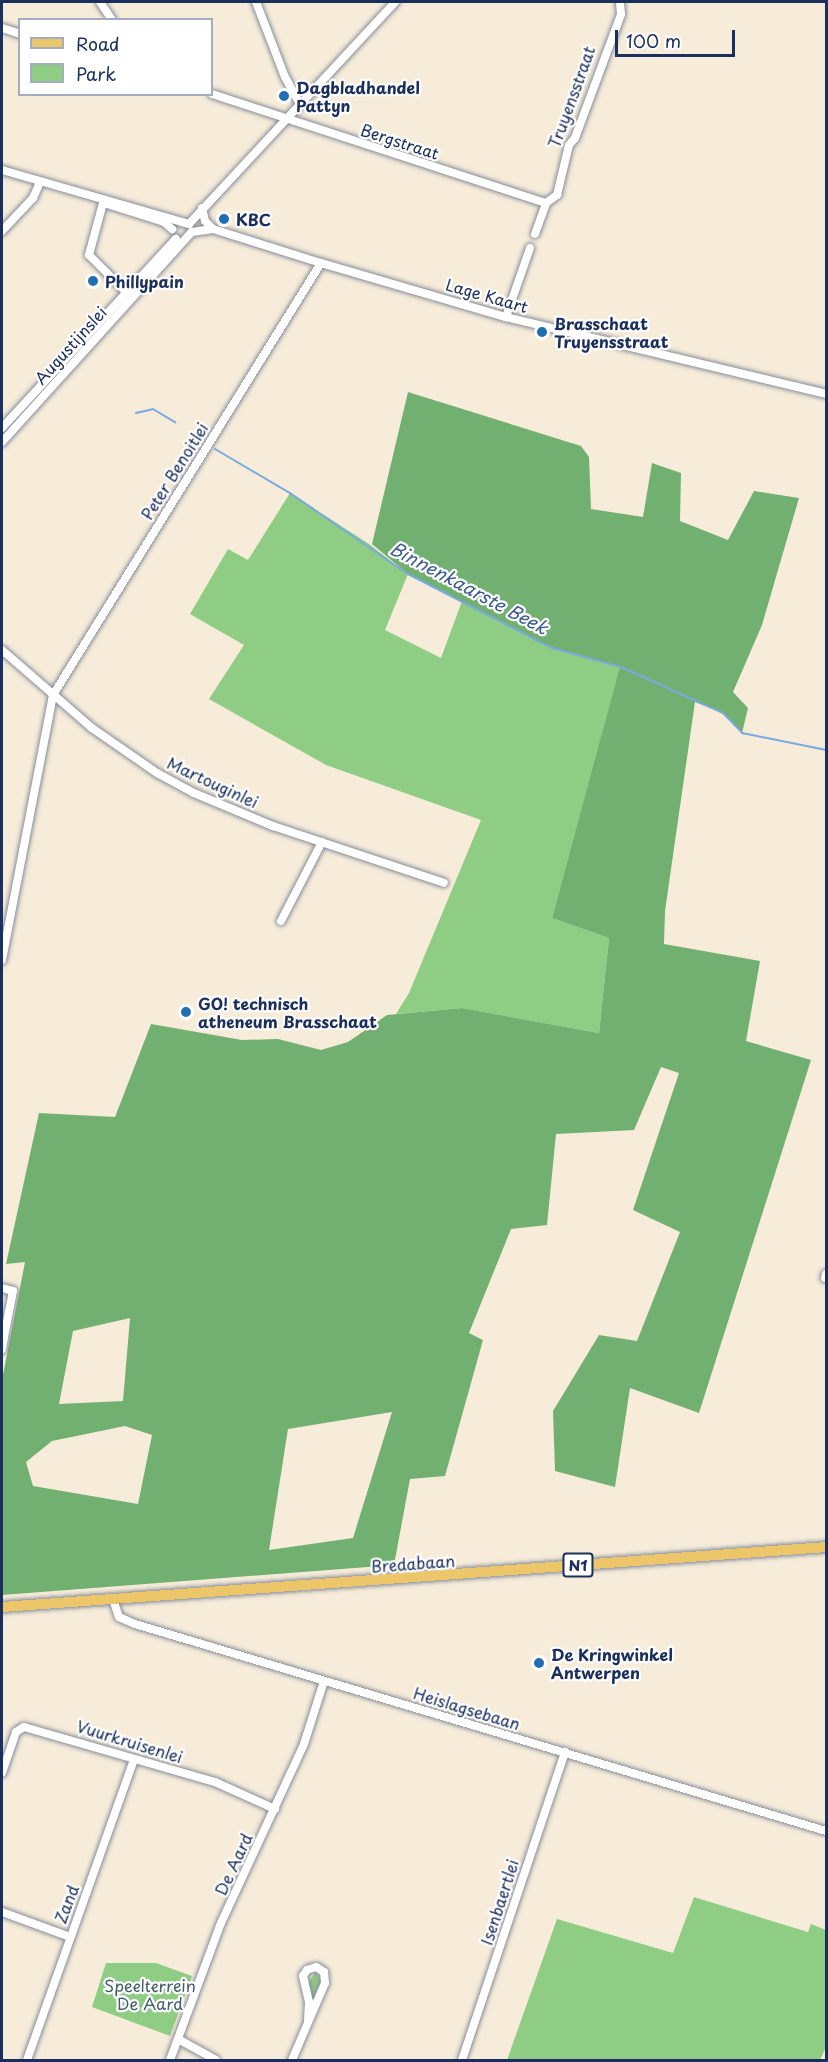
<!DOCTYPE html>
<style>
body{margin:0}
#map{position:relative;width:828px;height:2062px;overflow:hidden;background:#f6ecd9;font-family:"Playpen Sans",sans-serif}
div>[style]{position:absolute}
.green>*{inset:0;background:#8ecd83}
.forest>*{inset:0;background:#72b071}
.stream>*{height:2px;margin:-1px;padding:0 1px;transform-origin:1px;border-radius:1px;background:#76aae3}
.roads{filter:drop-shadow(0 0 2px #888e9c) drop-shadow(0 0 2px #888e9c)}
.minor>*{height:8px;margin:-4px;padding:0 4px;transform-origin:4px;border-radius:4px;background:#fff}
.major>*{height:10px;margin:-5px;padding:0 5px;transform-origin:5px;border-radius:5px;background:#ecc669}
.dots>*{width:16px;height:16px;translate:-50% -50%;box-sizing:border-box;border:3px solid #fff;border-radius:50%}
span{translate:-50% -50%;white-space:nowrap;text-align:center;line-height:1.15;-webkit-text-stroke:4.5px #fff;paint-order:stroke}
.shield-label span{padding:2px 4px;background:#fff;border:2px solid;border-radius:4px;-webkit-text-stroke-width:0}
.shield-label{font-size:15px;color:#1b2f5e;font-weight:700}
.poi-label{font-size:16px;color:#1b2f5e;font-weight:700}
.left{translate:0 -50%;text-align:left}
.street-label{font-size:16px;color:#1b2f5e}
.park-label{font-size:16px;color:#3e5e69}
.water-label{font-size:18px;color:#3b5a8d;font-style:italic}
.frame{position:absolute;inset:0;border:3px solid #1b2f5e;pointer-events:none}
.legend{position:absolute;left:18px;top:18px;width:195px;height:78px;box-sizing:border-box;background:#fff;border:2px solid #a4acbf;margin:0;padding:8px 10px;list-style:none;font-size:18px;color:#1b2f5e}
.legend li{display:flex;align-items:center;gap:12px;height:30px}
.legend b{width:30px;border:2px solid #a4acbf}
.scale{position:absolute;left:615px;top:30px;width:120px;height:27px;box-sizing:border-box;border:3px solid #1b2f5e;border-top:0;padding-left:8px;font-size:18px;line-height:21px;white-space:nowrap;color:#1b2f5e;-webkit-text-stroke:4px #fff;paint-order:stroke}
</style>
<div id="map">
<div class="green">
<div style="clip-path:polygon(290px 493px,369px 544px,408px 574px,385px 630px,441px 658px,462px 601px,552px 648px,621px 667px,552px 918px,609px 938px,599px 1033px,462px 1008px,396px 1014px,409px 993px,481px 820px,326px 765px,209px 699px,244px 645px,190px 614px,228px 549px,248px 560px)"></div>
<div style="clip-path:polygon(694px 1897px,808px 1932px,811px 1924px,826px 1930px,826px 2047px,820px 2060px,507px 2060px,557px 1919px,673px 1953px)"></div>
<div style="clip-path:polygon(106px 1963px,156px 1963px,192px 1976px,170px 2036px,92px 2007px)"></div>
<div style="clip-path:polygon(315px 1973px,323px 1980px,314px 2006px,307px 1984px)"></div>
</div>
<div class="forest">
<div style="clip-path:polygon(evenodd,408px 392px,581px 446px,589px 457px,591px 509px,643px 517px,652px 463px,681px 473px,680px 521px,728px 540px,754px 491px,799px 498px,762px 625px,733px 692px,748px 708px,742px 733px,723px 713px,695px 702px,665px 911px,664px 944px,760px 961px,746px 1041px,811px 1060px,699px 1413px,630px 1388px,615px 1487px,555px 1471px,553px 1411px,599px 1335px,637px 1341px,680px 1232px,633px 1210px,679px 1073px,661px 1067px,634px 1130px,556px 1134px,547px 1225px,511px 1229px,469px 1333px,483px 1340px,445px 1476px,410px 1479px,394px 1565px,2px 1595px,2px 1380px,25px 1262px,6px 1264px,39px 1113px,115px 1117px,151px 1024px,242px 1040px,278px 1039px,321px 1050px,348px 1042px,387px 1015px,462px 1008px,599px 1033px,609px 938px,552px 918px,620px 667px,552px 648px,408px 574px,372px 544px,408px 392px,130px 1318px,123px 1401px,59px 1404px,73px 1331px,130px 1318px,408px 392px,392px 1412px,353px 1538px,269px 1550px,288px 1429px,392px 1412px,408px 392px,125px 1426px,152px 1435px,138px 1504px,33px 1486px,26px 1462px,52px 1441px,125px 1426px)"></div>
</div>
<div class="stream">
<div style="left:136px;top:413px;width:17px;rotate:-13deg"></div>
<div style="left:153px;top:409px;width:26px;rotate:31deg"></div>
<div style="left:215px;top:449px;width:87px;rotate:30.4deg"></div>
<div style="left:290px;top:493px;width:143px;rotate:34.5deg"></div>
<div style="left:408px;top:574px;width:162px;rotate:27.2deg"></div>
<div style="left:552px;top:648px;width:72px;rotate:15.4deg"></div>
<div style="left:621px;top:667px;width:112px;rotate:24.3deg"></div>
<div style="left:723px;top:713px;width:28px;rotate:46deg"></div>
<div style="left:742px;top:733px;width:86px;rotate:11.4deg"></div>
</div>
<div class="roads">
<div class="minor">
<div style="left:100px;top:2px;width:22px;rotate:56deg"></div>
<div style="left:256px;top:2px;width:80px;rotate:68.9deg"></div>
<div style="left:285px;top:77px;width:31px;rotate:61deg"></div>
<div style="left:2px;top:28px;width:19px;rotate:18deg"></div>
<div style="left:212px;top:94px;width:351px;rotate:18.1deg"></div>
<div style="left:2px;top:170px;width:195px;rotate:16.1deg"></div>
<div style="left:103px;top:203px;width:54px;rotate:105.1deg"></div>
<div style="left:89px;top:255px;width:52px;rotate:45deg"></div>
<div style="left:104px;top:203px;width:63px;rotate:17.6deg"></div>
<div style="left:164px;top:222px;width:11px;rotate:41deg"></div>
<div style="left:202px;top:208px;width:13px;rotate:77deg"></div>
<div style="left:205px;top:221px;width:11px;rotate:45deg"></div>
<div style="left:213px;top:229px;width:113px;rotate:17.5deg"></div>
<div style="left:321px;top:263px;width:193px;rotate:16.3deg"></div>
<div style="left:506px;top:317px;width:329px;rotate:13.5deg"></div>
<div style="left:189px;top:224px;width:303px;rotate:-47.1deg"></div>
<div style="left:2px;top:231px;width:45px;rotate:-46.8deg"></div>
<div style="left:33px;top:198px;width:17px;rotate:-66deg"></div>
<div style="left:192px;top:232px;width:21px;rotate:-8deg"></div>
<div style="left:535px;top:234px;width:33px;rotate:-70deg"></div>
<div style="left:546px;top:203px;width:14px;rotate:-36deg"></div>
<div style="left:557px;top:195px;width:51px;rotate:-76.5deg"></div>
<div style="left:569px;top:145px;width:9px;rotate:-49deg"></div>
<div style="left:575px;top:138px;width:132px;rotate:-69.6deg"></div>
<div style="left:621px;top:14px;width:12px;rotate:-95deg"></div>
<div style="left:506px;top:317px;width:73px;rotate:-70.8deg"></div>
<div style="left:2px;top:428px;width:257px;rotate:-47.4deg"></div>
<div style="left:2px;top:442px;width:283px;rotate:-47.9deg"></div>
<div style="left:2px;top:650px;width:119px;rotate:40.9deg"></div>
<div style="left:92px;top:728px;width:79px;rotate:34.7deg"></div>
<div style="left:157px;top:773px;width:42px;rotate:28.4deg"></div>
<div style="left:194px;top:793px;width:86px;rotate:22.7deg"></div>
<div style="left:273px;top:826px;width:180px;rotate:18.4deg"></div>
<div style="left:281px;top:921px;width:89px;rotate:-62.6deg"></div>
<div style="left:2px;top:960px;width:270px;rotate:-79.1deg"></div>
<div style="left:53px;top:695px;width:508px;rotate:-58.19deg"></div>
<div style="left:825px;top:1278px;width:4px;rotate:-76deg"></div>
<div style="left:2px;top:1288px;width:11px;rotate:15deg"></div>
<div style="left:13px;top:1291px;width:36px;rotate:101deg"></div>
<div style="left:6px;top:1326px;width:4px;rotate:-166deg"></div>
<div style="left:2px;top:1349px;width:23px;rotate:-80deg"></div>
<div style="left:113px;top:1599px;width:19px;rotate:72deg"></div>
<div style="left:119px;top:1617px;width:17px;rotate:24deg"></div>
<div style="left:135px;top:1624px;width:721px;rotate:16.68deg"></div>
<div style="left:2px;top:1773px;width:43px;rotate:-71.1deg"></div>
<div style="left:16px;top:1732px;width:9px;rotate:-32deg"></div>
<div style="left:24px;top:1727px;width:199px;rotate:16.1deg"></div>
<div style="left:215px;top:1782px;width:66px;rotate:24.2deg"></div>
<div style="left:2px;top:1912px;width:72px;rotate:20.2deg"></div>
<div style="left:178px;top:2039px;width:43px;rotate:28.9deg"></div>
<div style="left:27px;top:2060px;width:319px;rotate:-70.4deg"></div>
<div style="left:170px;top:2060px;width:146px;rotate:-69.6deg"></div>
<div style="left:221px;top:1923px;width:197px;rotate:-65.1deg"></div>
<div style="left:304px;top:1744px;width:66px;rotate:-72.4deg"></div>
<div style="left:292px;top:2060px;width:84px;rotate:-66.8deg"></div>
<div style="left:325px;top:1983px;width:11px;rotate:-95deg"></div>
<div style="left:324px;top:1972px;width:9px;rotate:-148deg"></div>
<div style="left:316px;top:1967px;width:9px;rotate:162deg"></div>
<div style="left:307px;top:1970px;width:7px;rotate:124deg"></div>
<div style="left:303px;top:1976px;width:27px;rotate:77deg"></div>
<div style="left:309px;top:2002px;width:18px;rotate:93deg"></div>
<div style="left:462px;top:2060px;width:325px;rotate:-71.5deg"></div>
</div>
<div class="major">
<div style="left:2px;top:1607px;width:826px;rotate:-4.16deg"></div>
</div>
</div>
<div class="dots">
<div style="left:284px;top:96px;background:#1f6fb2"></div>
<div style="left:224px;top:219px;background:#1f6fb2"></div>
<div style="left:93px;top:281px;background:#1f6fb2"></div>
<div style="left:542px;top:332px;background:#1f6fb2"></div>
<div style="left:186px;top:1012px;background:#1f6fb2"></div>
<div style="left:539px;top:1663px;background:#1f6fb2"></div>
</div>
<div class="shield-label">
<span style="left:578px;top:1565px">N1</span>
</div>
<div class="poi-label">
<span class="left" style="left:296px;top:96px">Dagbladhandel<br>Pattyn</span>
<span class="left" style="left:236px;top:219px">KBC</span>
<span class="left" style="left:105px;top:281px">Phillypain</span>
<span class="left" style="left:554px;top:332px">Brasschaat<br>Truyensstraat</span>
<span class="left" style="left:198px;top:1012px">GO! technisch<br>atheneum Brasschaat</span>
<span class="left" style="left:551px;top:1663px">De Kringwinkel<br>Antwerpen</span>
</div>
<div class="street-label">
<span style="left:571px;top:97px;rotate:-70deg">Truyensstraat</span>
<span style="left:400px;top:141px;rotate:18deg">Bergstraat</span>
<span style="left:487px;top:295px;rotate:16deg">Lage Kaart</span>
<span style="left:70px;top:345px;rotate:-48deg">Augustijnslei</span>
<span style="left:174px;top:471px;rotate:-58deg">Peter Benoitlei</span>
<span style="left:213px;top:782px;rotate:25deg">Martouginlei</span>
<span style="left:413px;top:1563px;rotate:-4deg">Bredabaan</span>
<span style="left:467px;top:1708px;rotate:17deg">Heislagsebaan</span>
<span style="left:130px;top:1741px;rotate:17deg">Vuurkruisenlei</span>
<span style="left:233px;top:1864px;rotate:-65deg">De Aard</span>
<span style="left:499px;top:1902px;rotate:-72deg">Isenbaertlei</span>
<span style="left:66px;top:1904px;rotate:-69deg">Zand</span>
</div>
<div class="park-label">
<span style="left:150px;top:1994px">Speelterrein<br>De Aard</span>
</div>
<div class="water-label">
<span style="left:469px;top:588px;rotate:28deg">Binnenkaarste Beek</span>
</div>
<div class="frame"></div>
<ul class="legend">
<li><b style="height:8px;background:#ecc669"></b>Road</li>
<li><b style="height:16px;background:#8ecd83"></b>Park</li>
</ul>
<div class="scale">100 m</div>
</div>
